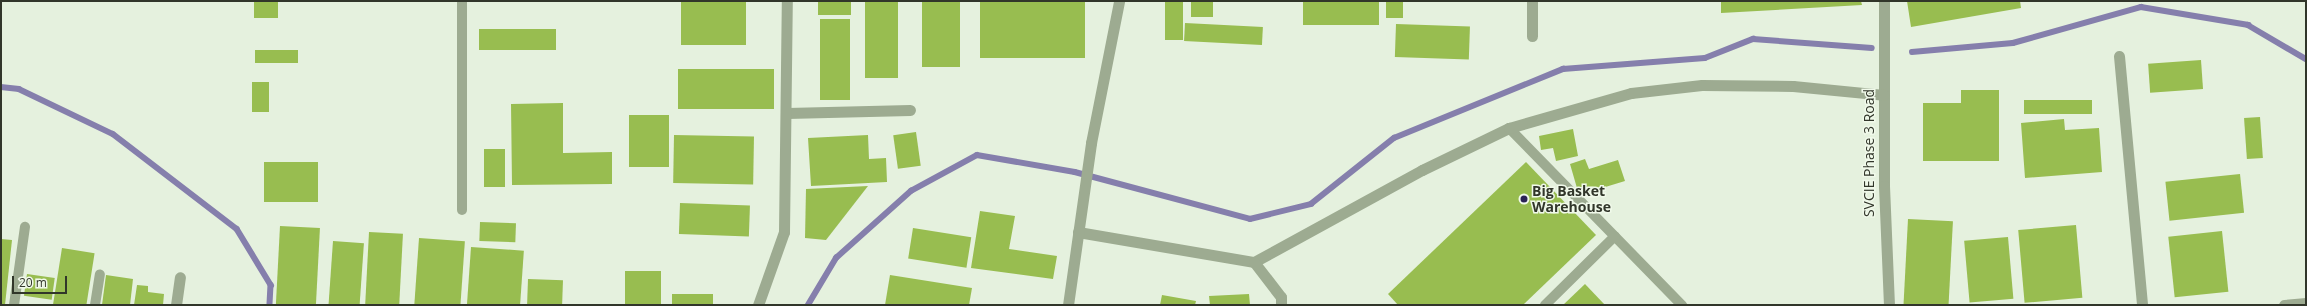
<!DOCTYPE html>
<style>
body{margin:0}
#map{position:relative;width:2307px;height:306px;overflow:hidden;background:#e5f1de;font-family:"Open Sans",sans-serif}
div>[style]{position:absolute}
.stream>*{height:5.5px;margin:-2.75px;padding:0 2.75px;transform-origin:2.75px;border-radius:2.75px;background:#857fac}
.building>*{inset:0;background:#98bd50;transform-origin:0 0}
.service>*{height:10px;margin:-5px;padding:0 5px;transform-origin:5px;border-radius:5px;background:#9dab91}
.minor>*{height:11px;margin:-5.5px;padding:0 5.5px;transform-origin:5.5px;border-radius:5.5px;background:#9dab91}
.dots>*{width:11px;height:11px;translate:-50% -50%;box-sizing:border-box;border:2px solid #f0f9ea;border-radius:50%}
span{translate:-50% -50%;white-space:nowrap;text-align:center;line-height:1.15;-webkit-text-stroke:3px #f0f9ea;paint-order:stroke}
.street-label{font-size:14px;color:#31362a}
.poi-label{font-size:14px;color:#31362a;font-weight:700}
.left{translate:0 -50%;text-align:left}
.frame{position:absolute;inset:0;border:2px solid #31362a;pointer-events:none}
.scale{position:absolute;left:12px;top:276px;width:55px;height:18px;box-sizing:border-box;border:2px solid #31362a;border-top:0;padding-left:5px;font-size:12px;line-height:14px;white-space:nowrap;color:#31362a;-webkit-text-stroke:3px #f0f9ea;paint-order:stroke}
</style>
<div id="map">
<div class="stream">
<div style="left:1912px;top:52px;width:101px;rotate:-5.1deg"></div>
<div style="left:2013px;top:43px;width:133px;rotate:-15.7deg"></div>
<div style="left:2141px;top:7px;width:109px;rotate:9.5deg"></div>
<div style="left:2248px;top:25px;width:67px;rotate:30.4deg"></div>
<div style="left:1px;top:87px;width:18px;rotate:6deg"></div>
<div style="left:19px;top:89px;width:104px;rotate:25.6deg"></div>
<div style="left:113px;top:134px;width:156px;rotate:37.5deg"></div>
<div style="left:237px;top:229px;width:66px;rotate:58.7deg"></div>
<div style="left:271px;top:285px;width:20px;rotate:93deg"></div>
<div style="left:808px;top:305px;width:55px;rotate:-59.2deg"></div>
<div style="left:836px;top:258px;width:101px;rotate:-41.8deg"></div>
<div style="left:911px;top:191px;width:75px;rotate:-28.6deg"></div>
<div style="left:977px;top:155px;width:99px;rotate:9.8deg"></div>
<div style="left:1075px;top:172px;width:181px;rotate:15deg"></div>
<div style="left:1250px;top:219px;width:63px;rotate:-13.8deg"></div>
<div style="left:1311px;top:204px;width:106px;rotate:-38.5deg"></div>
<div style="left:1394px;top:138px;width:183px;rotate:-22.2deg"></div>
<div style="left:1563px;top:69px;width:142px;rotate:-4.4deg"></div>
<div style="left:1705px;top:58px;width:52px;rotate:-21.6deg"></div>
<div style="left:1753px;top:39px;width:119px;rotate:4.3deg"></div>
</div>
<div class="building">
<div style="left:254px;top:1px;width:24px;height:17px"></div>
<div style="left:818px;top:1px;width:33px;height:14px"></div>
<div style="left:865px;top:1px;width:33px;height:77px"></div>
<div style="left:922px;top:1px;width:38px;height:66px"></div>
<div style="left:980px;top:1px;width:105px;height:57px"></div>
<div style="left:1165px;top:1px;width:18px;height:39px"></div>
<div style="left:1191px;top:1px;width:22px;height:16px"></div>
<div style="left:1303px;top:1px;width:76px;height:24px"></div>
<div style="left:1386px;top:1px;width:17px;height:17px"></div>
<div style="clip-path:polygon(1721px 1px,1861px 1px,1862px 5px,1721px 13px)"></div>
<div style="clip-path:polygon(1907px 1px,2020px 1px,2021px 8px,1911px 27px)"></div>
<div style="left:746px;top:2px;width:43px;height:65px;rotate:90deg"></div>
<div style="left:820px;top:19px;width:30px;height:81px"></div>
<div style="left:1185px;top:23px;width:78px;height:18px;rotate:3deg"></div>
<div style="left:1396px;top:24px;width:74px;height:33px;rotate:2deg"></div>
<div style="left:556px;top:29px;width:21px;height:77px;rotate:90deg"></div>
<div style="left:255px;top:50px;width:43px;height:13px"></div>
<div style="left:2201px;top:60px;width:29px;height:53px;rotate:86deg"></div>
<div style="left:774px;top:69px;width:40px;height:96px;rotate:90deg"></div>
<div style="left:252px;top:82px;width:17px;height:30px"></div>
<div style="clip-path:polygon(1961px 90px,1999px 90px,1999px 161px,1923px 161px,1923px 103px,1961px 103px)"></div>
<div style="left:2092px;top:100px;width:14px;height:68px;rotate:90deg"></div>
<div style="clip-path:polygon(563px 103px,563px 153px,612px 152px,612px 184px,512px 185px,511px 104px)"></div>
<div style="left:629px;top:115px;width:40px;height:52px"></div>
<div style="left:2260px;top:117px;width:41px;height:16px;rotate:86deg"></div>
<div style="clip-path:polygon(2064px 119px,2065px 130px,2099px 128px,2102px 172px,2025px 178px,2021px 123px)"></div>
<div style="clip-path:polygon(1573px 129px,1578px 156px,1556px 161px,1553px 148px,1541px 150px,1539px 136px)"></div>
<div style="left:916px;top:132px;width:34px;height:23px;rotate:82deg"></div>
<div style="left:674px;top:135px;width:80px;height:48px;rotate:1deg"></div>
<div style="clip-path:polygon(868px 135px,869px 159px,886px 158px,887px 182px,811px 186px,808px 138px)"></div>
<div style="left:484px;top:149px;width:21px;height:38px"></div>
<div style="clip-path:polygon(1585px 159px,1589px 169px,1618px 160px,1625px 181px,1579px 195px,1570px 164px)"></div>
<div style="left:264px;top:162px;width:54px;height:40px"></div>
<div style="clip-path:polygon(1526px 162px,1596px 235px,1523px 305px,1398px 305px,1388px 294px)"></div>
<div style="left:2240px;top:174px;width:39px;height:75px;rotate:84deg"></div>
<div style="clip-path:polygon(868px 186px,826px 240px,805px 238px,806px 189px)"></div>
<div style="left:680px;top:203px;width:70px;height:31px;rotate:2deg"></div>
<div style="clip-path:polygon(980px 211px,1015px 216px,1009px 249px,1057px 256px,1053px 279px,971px 268px)"></div>
<div style="left:1908px;top:219px;width:45px;height:86px;rotate:3deg"></div>
<div style="left:480px;top:222px;width:36px;height:19px;rotate:2deg"></div>
<div style="left:2076px;top:225px;width:73px;height:58px;rotate:85deg"></div>
<div style="left:280px;top:226px;width:40px;height:79px;rotate:3deg"></div>
<div style="left:913px;top:228px;width:59px;height:31px;rotate:9deg"></div>
<div style="left:2222px;top:231px;width:61px;height:54px;rotate:84deg"></div>
<div style="left:369px;top:232px;width:34px;height:73px;rotate:3deg"></div>
<div style="left:2008px;top:237px;width:62px;height:44px;rotate:85deg"></div>
<div style="left:419px;top:238px;width:46px;height:67px;rotate:4deg"></div>
<div style="clip-path:polygon(1px 239px,12px 240px,5px 305px,1px 305px)"></div>
<div style="left:333px;top:241px;width:31px;height:64px;rotate:4deg"></div>
<div style="left:471px;top:247px;width:53px;height:58px;rotate:4deg"></div>
<div style="left:62px;top:248px;width:33px;height:58px;rotate:9deg"></div>
<div style="left:625px;top:271px;width:36px;height:34px"></div>
<div style="left:27px;top:274px;width:28px;height:22px;rotate:8deg"></div>
<div style="clip-path:polygon(106px 275px,133px 279px,130px 305px,102px 305px)"></div>
<div style="clip-path:polygon(890px 275px,972px 288px,969px 305px,885px 305px)"></div>
<div style="left:528px;top:279px;width:35px;height:26px;rotate:2deg"></div>
<div style="clip-path:polygon(1585px 284px,1605px 305px,1563px 305px)"></div>
<div style="clip-path:polygon(137px 285px,148px 286px,148px 292px,164px 294px,163px 305px,134px 305px)"></div>
<div style="left:713px;top:294px;width:11px;height:41px;rotate:90deg"></div>
<div style="clip-path:polygon(1249px 294px,1250px 305px,1210px 305px,1209px 296px)"></div>
<div style="clip-path:polygon(1162px 295px,1196px 301px,1195px 305px,1160px 305px)"></div>
</div>
<div class="service">
<div style="left:1509px;top:128px;width:248px;rotate:45.7deg"></div>
<div style="left:462px;top:210px;width:209px;rotate:-90deg"></div>
<div style="left:14px;top:305px;width:79px;rotate:-82deg"></div>
<div style="left:95px;top:305px;width:31px;rotate:-81deg"></div>
<div style="left:1545px;top:305px;width:98px;rotate:-44.6deg"></div>
</div>
<div class="minor">
<div style="left:1532px;top:1px;width:35px;rotate:90deg"></div>
<div style="left:1884px;top:1px;width:185px;rotate:90deg"></div>
<div style="left:1884px;top:186px;width:119px;rotate:87.6deg"></div>
<div style="left:2119px;top:56px;width:250px;rotate:84.7deg"></div>
<div style="left:787px;top:113px;width:123px;rotate:-1.4deg"></div>
<div style="left:1078px;top:232px;width:179px;rotate:9.7deg"></div>
<div style="left:1254px;top:262px;width:192px;rotate:-28.7deg"></div>
<div style="left:1422px;top:170px;width:97px;rotate:-25.8deg"></div>
<div style="left:1509px;top:128px;width:127px;rotate:-16deg"></div>
<div style="left:1631px;top:93px;width:71px;rotate:-6.4deg"></div>
<div style="left:1702px;top:85px;width:91px;rotate:0.6deg"></div>
<div style="left:1793px;top:86px;width:91px;rotate:5.6deg"></div>
<div style="left:1254px;top:262px;width:44px;rotate:52.4deg"></div>
<div style="left:1281px;top:297px;width:8px;rotate:90deg"></div>
<div style="left:176px;top:305px;width:28px;rotate:-82deg"></div>
<div style="left:758px;top:305px;width:77px;rotate:-70.4deg"></div>
<div style="left:784px;top:232px;width:231px;rotate:-89.3deg"></div>
<div style="left:1068px;top:305px;width:164px;rotate:-81.9deg"></div>
<div style="left:1091px;top:143px;width:145px;rotate:-78.8deg"></div>
<div style="left:2284px;top:305px;width:22px;rotate:-5deg"></div>
</div>
<div class="dots">
<div style="left:1524px;top:199px;background:#2a2255"></div>
</div>
<div class="street-label">
<span style="left:1869px;top:153px;rotate:-90deg">SVCIE Phase 3 Road</span>
</div>
<div class="poi-label">
<span class="left" style="left:1532px;top:199px">Big Basket<br>Warehouse</span>
</div>
<div class="frame"></div>
<div class="scale">20 m</div>
</div>
